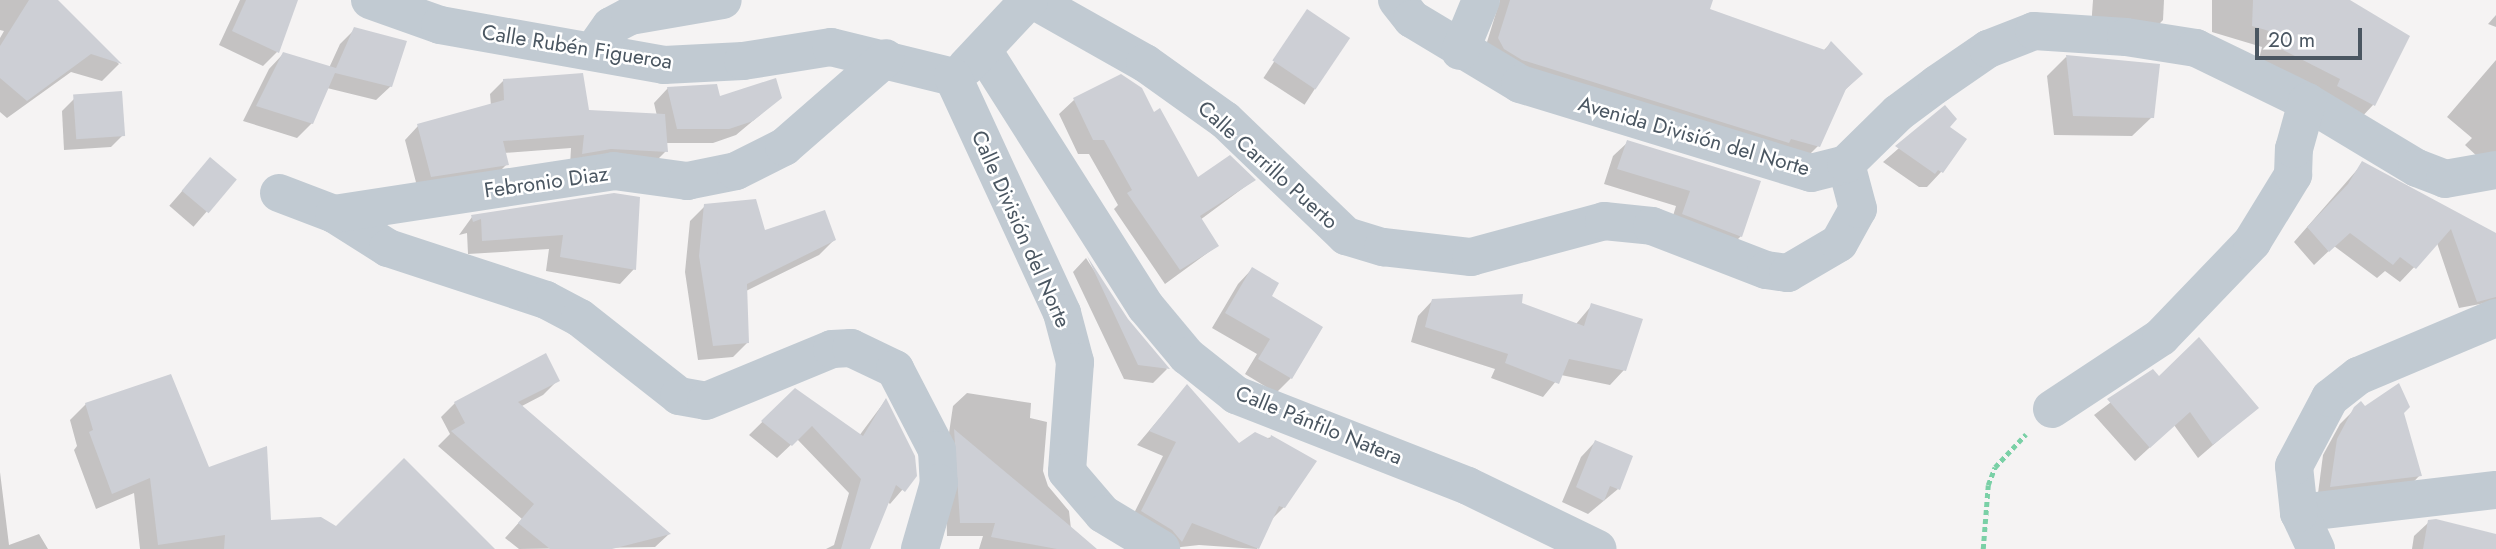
<!DOCTYPE html>
<meta charset="utf-8">
<style>
body{margin:0}
#map{position:relative;width:2496px;height:549px;overflow:hidden;background:#f5f3f3;font-family:Jost,sans-serif}
div>[style]{position:absolute}
.shadow>*{inset:0;background:#0003;transform-origin:0 0}
.building>*{inset:0;background:#cdcfd5;transform-origin:0 0}
.path>*{height:4.5px;margin-top:-2.25px;transform-origin:0;background:repeating-linear-gradient(90deg,#7ad0a6 0 5px,transparent 0 8.5px)}
.minor>*{height:38px;margin:-19px;padding:0 19px;transform-origin:19px;border-radius:19px;background:#c1cad2}
span{translate:-50% -50%;white-space:nowrap;text-align:center;line-height:1.15;-webkit-text-stroke:5px #fff;paint-order:stroke}
.street-label{font-size:21px;color:#4a5661}
.scale{position:absolute;left:2255px;top:28px;width:107px;height:32px;box-sizing:border-box;border:4px solid #4a5661;border-top:0;padding-left:9px;font-size:21px;line-height:24px;white-space:nowrap;color:#4a5661;-webkit-text-stroke:5px #fff;paint-order:stroke}
</style>
<div id="map">
<div class="shadow">
<div style="clip-path:polygon(0 0,56px 0,119px 64px,102px 81px,71px 72px,7px 118px,0 112px,0 38px,4px 31px,0 30px)"></div>
<div style="clip-path:polygon(240px 0,296px 0,277px 52px,263px 66px,219px 45px)"></div>
<div style="clip-path:polygon(1500px 0,1711px 0,1708px 10px,1823px 51px,1831px 43px,1861px 74px,1842px 93px,1818px 146px,1802px 162px,1483px 55px)"></div>
<div style="clip-path:polygon(2093px 0,2164px 0,2163px 20px,2149px 35px,2091px 28px)"></div>
<div style="clip-path:polygon(2212px 0,2347px 0,2408px 37px,2373px 105px,2359px 120px,2259px 59px,2262px 47px,2212px 32px)"></div>
<div style="left:1307px;top:11px;width:49px;height:80px;rotate:33deg"></div>
<div style="clip-path:polygon(2496px 15px,2496px 27px,2488px 24px)"></div>
<div style="clip-path:polygon(355px 29px,391px 86px,376px 100px,327px 88px,312px 123px,297px 138px,243px 121px,269px 69px,283px 54px,329px 68px,340px 44px)"></div>
<div style="clip-path:polygon(2066px 57px,2152px 117px,2132px 136px,2054px 135px,2047px 76px)"></div>
<div style="clip-path:polygon(2496px 60px,2496px 168px,2493px 171px,2465px 145px,2472px 138px,2447px 117px)"></div>
<div style="clip-path:polygon(1121px 76px,1153px 114px,1197px 179px,1254px 180px,1200px 220px,1217px 246px,1165px 284px,1114px 209px,1118px 205px,1089px 154px,1078px 154px,1059px 114px,1074px 100px)"></div>
<div style="clip-path:polygon(504px 80px,587px 111px,657px 116px,654px 103px,668px 88px,719px 98px,780px 98px,736px 135px,713px 143px,665px 143px,666px 151px,652px 165px,570px 166px,571px 148px,504px 153px,507px 164px,493px 178px,418px 190px,405px 140px,418px 126px,491px 106px,490px 94px)"></div>
<div style="clip-path:polygon(74px 99px,123px 135px,111px 147px,64px 150px,62px 111px)"></div>
<div style="clip-path:polygon(1945px 108px,1947px 128px,1965px 139px,1941px 172px,1927px 187px,1919px 187px,1883px 162px)"></div>
<div style="clip-path:polygon(1628px 142px,1759px 182px,1741px 236px,1726px 251px,1669px 229px,1676px 206px,1604px 184px,1613px 156px)"></div>
<div style="left:210px;top:159px;width:32px;height:62px;rotate:41deg"></div>
<div style="clip-path:polygon(2363px 163px,2496px 235px,2496px 301px,2459px 308px,2437px 243px,2400px 282px,2385px 271px,2377px 278px,2334px 246px,2314px 265px,2294px 242px)"></div>
<div style="clip-path:polygon(614px 195px,634px 269px,620px 284px,546px 271px,549px 249px,468px 254px,467px 233px,459px 235px,472px 217px)"></div>
<div style="clip-path:polygon(705px 206px,764px 232px,834px 240px,819px 255px,746px 291px,747px 343px,733px 357px,698px 360px,685px 272px,690px 221px)"></div>
<div style="clip-path:polygon(1086px 258px,1126px 320px,1167px 369px,1153px 383px,1124px 379px,1073px 272px)"></div>
<div style="clip-path:polygon(1252px 269px,1269px 297px,1321px 327px,1291px 378px,1276px 393px,1245px 374px,1257px 354px,1212px 328px,1238px 284px)"></div>
<div style="clip-path:polygon(1432px 301px,1520px 304px,1576px 324px,1592px 305px,1624px 370px,1610px 385px,1561px 375px,1543px 397px,1491px 378px,1495px 369px,1411px 342px,1418px 316px)"></div>
<div style="clip-path:polygon(2152px 371px,2159px 379px,2256px 408px,2198px 458px,2174px 425px,2135px 461px,2094px 415px)"></div>
<div style="clip-path:polygon(557px 381px,543px 395px,520px 407px,669px 534px,655px 547px,519px 549px,505px 538px,522px 519px,438px 446px,450px 434px,441px 417px,455px 403px)"></div>
<div style="clip-path:polygon(1187px 386px,1238px 445px,1272px 437px,1284px 507px,1270px 521px,1257px 549px,1199px 545px,1163px 549px,1128px 525px,1163px 456px,1137px 445px)"></div>
<div style="clip-path:polygon(795px 390px,859px 436px,885px 401px,915px 475px,890px 504px,887px 501px,865px 549px,826px 549px,834px 545px,849px 493px,797px 439px,777px 458px,749px 435px)"></div>
<div style="clip-path:polygon(967px 393px,1031px 403px,1030px 418px,1047px 422px,1043px 471px,1048px 486px,1069px 511px,1071px 529px,1095px 549px,979px 549px,983px 536px,947px 536px,945px 460px,953px 406px)"></div>
<div style="clip-path:polygon(86px 404px,208px 469px,269px 522px,490px 549px,140px 549px,134px 493px,96px 509px,74px 450px,77px 446px,70px 420px)"></div>
<div style="clip-path:polygon(2355px 409px,2402px 413px,2420px 475px,2406px 490px,2317px 501px,2323px 455px,2340px 424px)"></div>
<div style="clip-path:polygon(1595px 442px,1618px 489px,1588px 514px,1562px 502px,1581px 457px)"></div>
<div style="clip-path:polygon(0 472px,9px 545px,39px 534px,48px 549px,0 549px)"></div>
<div style="clip-path:polygon(2429px 522px,2496px 536px,2496px 549px,2412px 549px,2414px 536px)"></div>
</div>
<div class="building">
<div style="clip-path:polygon(29px 0,58px 0,122px 64px,91px 54px,27px 101px,0 78px,0 46px)"></div>
<div style="clip-path:polygon(246px 0,298px 0,279px 53px,232px 31px)"></div>
<div style="clip-path:polygon(1510px 0,1713px 0,1710px 9px,1825px 50px,1831px 41px,1863px 74px,1846px 89px,1820px 147px,1791px 139px,1789px 143px,1522px 60px,1504px 49px,1498px 38px)"></div>
<div style="clip-path:polygon(2253px 0,2350px 0,2410px 36px,2375px 106px,2337px 86px,2340px 79px,2273px 45px,2276px 33px,2252px 26px)"></div>
<div style="left:1307px;top:9px;width:52px;height:62px;rotate:34deg"></div>
<div style="clip-path:polygon(354px 27px,407px 41px,392px 87px,335px 73px,313px 124px,256px 106px,283px 52px,336px 68px)"></div>
<div style="clip-path:polygon(2066px 55px,2160px 64px,2154px 118px,2073px 116px)"></div>
<div style="clip-path:polygon(583px 73px,589px 110px,665px 114px,668px 152px,611px 149px,582px 154px,584px 135px,503px 141px,509px 165px,431px 177px,417px 124px,504px 100px,503px 79px)"></div>
<div style="clip-path:polygon(1121px 74px,1142px 88px,1154px 112px,1160px 108px,1198px 177px,1230px 155px,1256px 180px,1200px 216px,1219px 246px,1180px 270px,1127px 193px,1132px 190px,1104px 140px,1093px 140px,1073px 98px)"></div>
<div style="clip-path:polygon(776px 78px,782px 98px,753px 121px,729px 129px,677px 129px,667px 87px,717px 84px,720px 96px)"></div>
<div style="left:122px;top:91px;width:45px;height:49px;rotate:86deg"></div>
<div style="clip-path:polygon(1945px 105px,1957px 119px,1950px 127px,1967px 139px,1943px 173px,1938px 170px,1935px 174px,1895px 146px)"></div>
<div style="clip-path:polygon(1627px 140px,1761px 181px,1742px 237px,1682px 214px,1690px 191px,1617px 169px)"></div>
<div style="left:210px;top:157px;width:35px;height:44px;rotate:40deg"></div>
<div style="clip-path:polygon(2362px 161px,2496px 233px,2496px 297px,2477px 302px,2451px 229px,2416px 269px,2400px 257px,2393px 265px,2350px 233px,2329px 252px,2307px 227px,2348px 184px)"></div>
<div style="clip-path:polygon(614px 193px,640px 197px,636px 270px,560px 257px,563px 235px,482px 241px,481px 219px,473px 222px,471px 215px)"></div>
<div style="clip-path:polygon(756px 199px,765px 230px,825px 210px,836px 240px,747px 284px,749px 343px,713px 346px,699px 256px,704px 204px)"></div>
<div style="clip-path:polygon(1087px 256px,1128px 319px,1170px 369px,1138px 365px)"></div>
<div style="clip-path:polygon(1252px 267px,1279px 283px,1272px 296px,1323px 327px,1292px 379px,1258px 359px,1270px 339px,1225px 313px)"></div>
<div style="clip-path:polygon(1523px 294px,1522px 303px,1584px 326px,1591px 303px,1643px 319px,1626px 371px,1569px 359px,1559px 384px,1505px 363px,1508px 354px,1425px 327px,1432px 299px)"></div>
<div style="clip-path:polygon(2199px 337px,2259px 408px,2213px 445px,2190px 412px,2150px 448px,2107px 399px,2153px 369px,2159px 376px)"></div>
<div style="clip-path:polygon(546px 353px,560px 381px,518px 402px,671px 534px,612px 549px,550px 549px,518px 523px,534px 504px,451px 431px,465px 423px,454px 402px)"></div>
<div style="clip-path:polygon(171px 374px,209px 467px,267px 446px,271px 520px,321px 517px,336px 526px,404px 458px,495px 549px,224px 549px,225px 535px,158px 545px,150px 478px,112px 494px,89px 432px,93px 430px,85px 403px)"></div>
<div style="clip-path:polygon(2399px 383px,2410px 407px,2404px 413px,2422px 476px,2330px 487px,2337px 439px,2354px 407px,2361px 401px,2365px 406px)"></div>
<div style="clip-path:polygon(1187px 384px,1239px 443px,1255px 432px,1270px 439px,1271px 435px,1317px 461px,1285px 508px,1279px 506px,1259px 549px,1192px 523px,1182px 542px,1172px 530px,1141px 511px,1176px 442px,1149px 431px)"></div>
<div style="clip-path:polygon(795px 388px,863px 436px,886px 398px,915px 456px,917px 476px,905px 492px,896px 485px,870px 549px,841px 549px,861px 479px,812px 426px,792px 446px,761px 421px)"></div>
<div style="clip-path:polygon(954px 429px,1069px 525px,1097px 549px,1057px 549px,991px 537px,995px 523px,960px 523px)"></div>
<div style="clip-path:polygon(1595px 440px,1633px 456px,1620px 490px,1610px 486px,1604px 501px,1576px 487px)"></div>
<div style="clip-path:polygon(2436px 519px,2496px 534px,2496px 549px,2423px 549px,2428px 520px)"></div>
</div>
<div class="path">
<div style="left:1983px;top:549px;width:64px;rotate:-85.5deg"></div>
<div style="left:1988px;top:485px;width:19px;rotate:-69deg"></div>
<div style="left:1995px;top:467px;width:45px;rotate:-46.8deg"></div>
</div>
<div class="minor">
<div style="left:370px;top:0;width:74px;rotate:19.7deg"></div>
<div style="left:440px;top:25px;width:228px;rotate:10.1deg"></div>
<div style="left:664px;top:65px;width:79px;rotate:-2.9deg"></div>
<div style="left:743px;top:61px;width:89px;rotate:-9deg"></div>
<div style="left:831px;top:47px;width:126px;rotate:13.8deg"></div>
<div style="left:1033px;top:0;width:129px;rotate:29.4deg"></div>
<div style="left:1145px;top:63px;width:98px;rotate:35.5deg"></div>
<div style="left:1225px;top:120px;width:168px;rotate:43.8deg"></div>
<div style="left:1346px;top:236px;width:39px;rotate:17deg"></div>
<div style="left:1383px;top:247px;width:89px;rotate:6.5deg"></div>
<div style="left:1471px;top:257px;width:138px;rotate:-15.1deg"></div>
<div style="left:1604px;top:221px;width:48px;rotate:5.9deg"></div>
<div style="left:1652px;top:226px;width:122px;rotate:21.1deg"></div>
<div style="left:1766px;top:270px;width:22px;rotate:8deg"></div>
<div style="left:1788px;top:273px;width:59px;rotate:-30.5deg"></div>
<div style="left:1839px;top:243px;width:39px;rotate:-61deg"></div>
<div style="left:1858px;top:209px;width:47px;rotate:-104.9deg"></div>
<div style="left:1397px;top:0;width:24px;rotate:52deg"></div>
<div style="left:1412px;top:19px;width:126px;rotate:31deg"></div>
<div style="left:1520px;top:84px;width:304px;rotate:17deg"></div>
<div style="left:1811px;top:173px;width:36px;rotate:-14deg"></div>
<div style="left:1846px;top:164px;width:73px;rotate:-44.4deg"></div>
<div style="left:1898px;top:113px;width:49px;rotate:-36.6deg"></div>
<div style="left:1937px;top:84px;width:62px;rotate:-34.5deg"></div>
<div style="left:1988px;top:49px;width:49px;rotate:-21.4deg"></div>
<div style="left:2034px;top:31px;width:92px;rotate:3.7deg"></div>
<div style="left:2126px;top:37px;width:71px;rotate:8.9deg"></div>
<div style="left:2196px;top:48px;width:123px;rotate:25.9deg"></div>
<div style="left:2307px;top:102px;width:128px;rotate:31deg"></div>
<div style="left:2417px;top:168px;width:30px;rotate:21deg"></div>
<div style="left:2445px;top:179px;width:52px;rotate:-10deg"></div>
<div style="left:594px;top:50px;width:29px;rotate:-55deg"></div>
<div style="left:611px;top:26px;width:21px;rotate:-28deg"></div>
<div style="left:630px;top:16px;width:94px;rotate:-9.8deg"></div>
<div style="left:1460px;top:51px;width:55px;rotate:-67.6deg"></div>
<div style="left:984px;top:52px;width:302px;rotate:57.6deg"></div>
<div style="left:1146px;top:307px;width:64px;rotate:50.1deg"></div>
<div style="left:1187px;top:356px;width:63px;rotate:38.5deg"></div>
<div style="left:1236px;top:395px;width:249px;rotate:21.4deg"></div>
<div style="left:1468px;top:486px;width:144px;rotate:25.9deg"></div>
<div style="left:966px;top:67px;width:92px;rotate:-46.8deg"></div>
<div style="left:953px;top:77px;width:260px;rotate:65.2deg"></div>
<div style="left:1062px;top:313px;width:51px;rotate:75.1deg"></div>
<div style="left:1075px;top:362px;width:110px;rotate:94.2deg"></div>
<div style="left:1067px;top:472px;width:55px;rotate:49.4deg"></div>
<div style="left:1103px;top:514px;width:68px;rotate:31.1deg"></div>
<div style="left:279px;top:193px;width:59px;rotate:20.9deg"></div>
<div style="left:334px;top:214px;width:64px;rotate:32.2deg"></div>
<div style="left:388px;top:248px;width:166px;rotate:18.2deg"></div>
<div style="left:546px;top:300px;width:38px;rotate:28deg"></div>
<div style="left:580px;top:318px;width:126px;rotate:38.2deg"></div>
<div style="left:679px;top:396px;width:27px;rotate:10deg"></div>
<div style="left:706px;top:401px;width:136px;rotate:-22.4deg"></div>
<div style="left:832px;top:349px;width:19px;rotate:-3deg"></div>
<div style="left:851px;top:348px;width:49px;rotate:25.5deg"></div>
<div style="left:895px;top:369px;width:91px;rotate:62.6deg"></div>
<div style="left:937px;top:450px;width:33px;rotate:87deg"></div>
<div style="left:939px;top:483px;width:69px;rotate:106.1deg"></div>
<div style="left:334px;top:214px;width:283px;rotate:-8.7deg"></div>
<div style="left:614px;top:171px;width:74px;rotate:7.8deg"></div>
<div style="left:687px;top:181px;width:50px;rotate:-11.5deg"></div>
<div style="left:736px;top:171px;width:54px;rotate:-26.6deg"></div>
<div style="left:784px;top:147px;width:135px;rotate:-41.1deg"></div>
<div style="left:2052px;top:409px;width:131px;rotate:-33.4deg"></div>
<div style="left:2161px;top:337px;width:132px;rotate:-46.2deg"></div>
<div style="left:2252px;top:242px;width:79px;rotate:-58.5deg"></div>
<div style="left:2293px;top:175px;width:26px;rotate:-88deg"></div>
<div style="left:2294px;top:149px;width:49px;rotate:-74.5deg"></div>
<div style="left:2299px;top:513px;width:198px;rotate:-6.7deg"></div>
<div style="left:2316px;top:549px;width:40px;rotate:-115deg"></div>
<div style="left:2299px;top:513px;width:47px;rotate:-96.1deg"></div>
<div style="left:2294px;top:466px;width:77px;rotate:-62.1deg"></div>
<div style="left:2330px;top:398px;width:36px;rotate:-38deg"></div>
<div style="left:2358px;top:376px;width:150px;rotate:-22.8deg"></div>
</div>
<div class="street-label">
<span style="left:577px;top:47px;rotate:9deg">Calle Rubén Figueroa</span>
<span style="left:1694px;top:136px;rotate:16deg">Avenida División del Norte</span>
<span style="left:1268px;top:165px;rotate:42deg">Calle Carrillo Puerto</span>
<span style="left:546px;top:182px;rotate:-8deg">Febronio Diaz</span>
<span style="left:1021px;top:229px;rotate:66deg">Calle División del Norte</span>
<span style="left:1319px;top:425px;rotate:22deg">Calle Pánfilo Natera</span>
</div>
<div class="scale">20 m</div>
</div>
